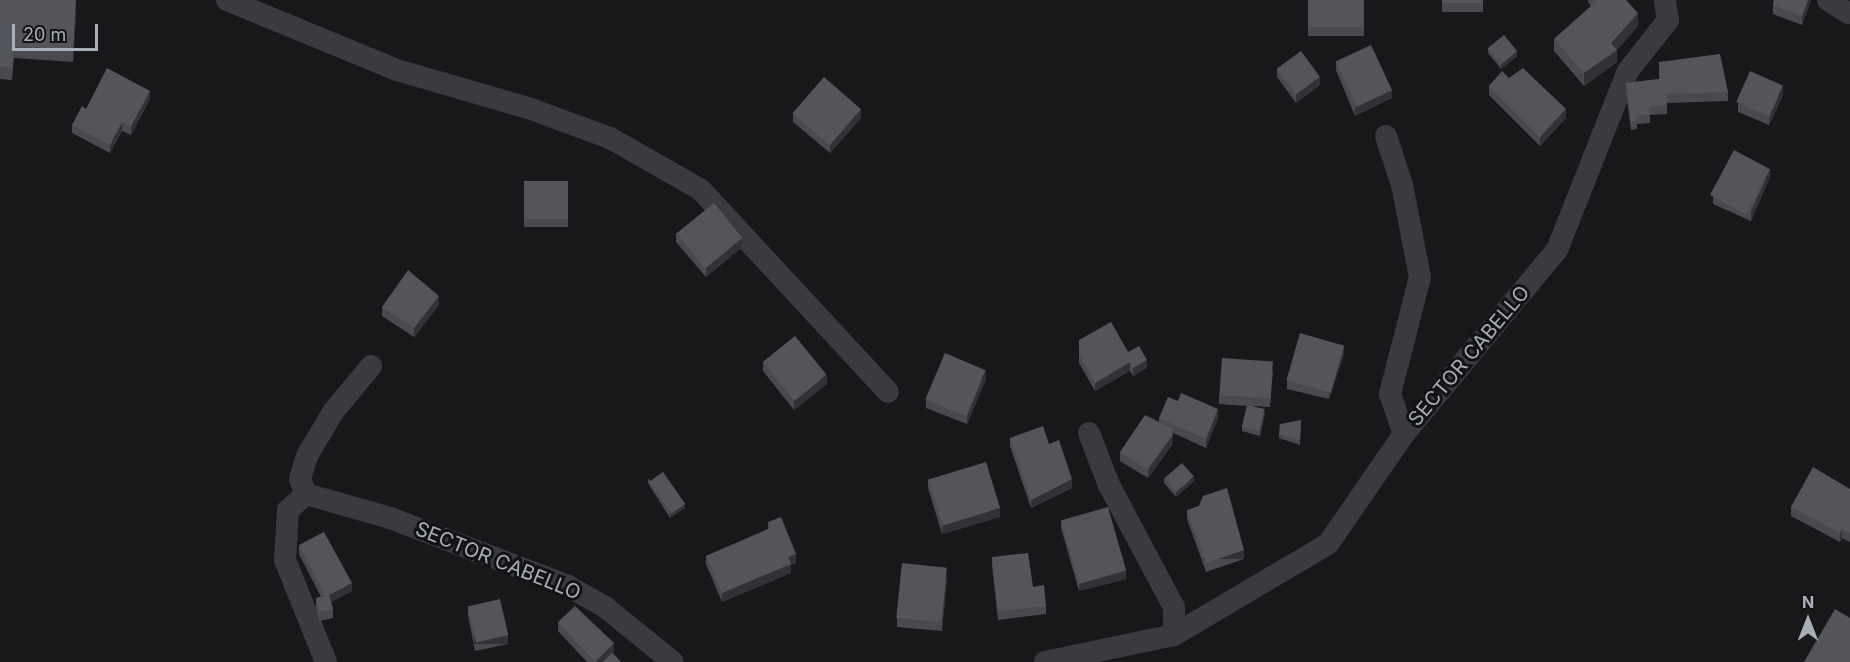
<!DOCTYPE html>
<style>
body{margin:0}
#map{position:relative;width:1850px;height:662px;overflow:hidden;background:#18181a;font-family:Inter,sans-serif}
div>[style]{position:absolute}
.street>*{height:22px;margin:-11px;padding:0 11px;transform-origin:11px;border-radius:11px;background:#3a3b41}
.wall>*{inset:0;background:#494a4f;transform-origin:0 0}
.shaded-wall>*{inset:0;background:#313235;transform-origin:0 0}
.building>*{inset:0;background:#54555b;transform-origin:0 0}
span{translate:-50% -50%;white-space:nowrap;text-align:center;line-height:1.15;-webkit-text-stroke:6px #131315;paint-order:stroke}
.street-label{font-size:20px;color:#a9aebb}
.north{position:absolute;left:1778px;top:590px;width:60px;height:60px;-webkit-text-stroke:4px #131315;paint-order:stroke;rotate:0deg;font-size:16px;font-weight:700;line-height:24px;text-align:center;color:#a9aebb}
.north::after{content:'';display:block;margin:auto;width:21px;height:27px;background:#a9aebb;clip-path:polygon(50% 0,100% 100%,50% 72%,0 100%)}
.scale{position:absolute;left:12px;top:24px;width:86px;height:27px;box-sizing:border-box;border:3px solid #a9aebb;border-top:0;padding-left:8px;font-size:18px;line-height:21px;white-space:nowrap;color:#a9aebb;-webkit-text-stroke:4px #131315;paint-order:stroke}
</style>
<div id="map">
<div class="street">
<div style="left:227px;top:0;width:184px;rotate:22.4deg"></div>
<div style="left:397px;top:70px;width:140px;rotate:16.2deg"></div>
<div style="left:531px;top:109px;width:84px;rotate:20.2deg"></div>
<div style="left:610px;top:138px;width:105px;rotate:29.7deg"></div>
<div style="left:701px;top:190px;width:275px;rotate:47.2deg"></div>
<div style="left:1828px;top:0;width:24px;rotate:33deg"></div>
<div style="left:1386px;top:136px;width:52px;rotate:71.9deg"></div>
<div style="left:1402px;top:185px;width:94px;rotate:78.9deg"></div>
<div style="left:1420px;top:277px;width:121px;rotate:104.4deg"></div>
<div style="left:1390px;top:394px;width:42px;rotate:70.7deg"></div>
<div style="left:371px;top:366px;width:60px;rotate:129.6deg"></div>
<div style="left:333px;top:412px;width:51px;rotate:120.6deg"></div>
<div style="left:307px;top:456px;width:24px;rotate:107deg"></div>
<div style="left:300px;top:479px;width:16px;rotate:68deg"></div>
<div style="left:306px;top:494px;width:87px;rotate:15.9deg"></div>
<div style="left:390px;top:518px;width:191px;rotate:20.9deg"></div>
<div style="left:568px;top:586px;width:43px;rotate:29.6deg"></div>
<div style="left:605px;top:607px;width:87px;rotate:39deg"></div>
<div style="left:1089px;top:433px;width:56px;rotate:69deg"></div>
<div style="left:1109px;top:485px;width:138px;rotate:62deg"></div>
<div style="left:1174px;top:607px;width:28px;rotate:90deg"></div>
<div style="left:306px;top:494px;width:24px;rotate:138deg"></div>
<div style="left:288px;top:510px;width:50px;rotate:93.4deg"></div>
<div style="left:285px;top:560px;width:110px;rotate:68.1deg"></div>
<div style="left:1045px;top:662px;width:132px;rotate:-11.8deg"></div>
<div style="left:1174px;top:635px;width:179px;rotate:-30.6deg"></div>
<div style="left:1328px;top:544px;width:134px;rotate:-55.4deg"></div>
<div style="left:1404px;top:434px;width:239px;rotate:-50.3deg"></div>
<div style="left:1557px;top:250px;width:193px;rotate:-68.4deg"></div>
<div style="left:1628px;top:71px;width:65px;rotate:-51.9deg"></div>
<div style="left:1668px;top:20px;width:20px;rotate:-99deg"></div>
</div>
<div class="wall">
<div style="clip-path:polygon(0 0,76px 11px,73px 62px,14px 58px,12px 80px,0 79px)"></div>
<div style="left:1308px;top:0;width:56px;height:36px"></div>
<div style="left:1442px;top:0;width:41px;height:12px"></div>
<div style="clip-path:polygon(1588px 0,1626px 0,1638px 26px,1617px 50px,1617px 62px,1584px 86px,1554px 51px,1554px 39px,1591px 6px,1588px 2px)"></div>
<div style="clip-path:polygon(1774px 0,1811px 0,1802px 25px,1773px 14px,1773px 5px)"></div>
<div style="clip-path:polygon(1488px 48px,1517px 56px,1501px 69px,1488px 53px)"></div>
<div style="clip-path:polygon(1336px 62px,1392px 98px,1355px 116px,1336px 70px)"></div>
<div style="clip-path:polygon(1659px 62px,1728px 92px,1728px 101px,1667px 103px,1667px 114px,1650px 115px,1650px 123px,1637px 124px,1637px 129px,1631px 130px,1626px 92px,1626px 83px,1659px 79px)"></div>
<div style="clip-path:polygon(1277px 69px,1320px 85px,1296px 103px,1277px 77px)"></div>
<div style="clip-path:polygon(1509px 78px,1566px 118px,1540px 146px,1489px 95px,1489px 86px)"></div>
<div style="clip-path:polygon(1783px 95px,1769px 125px,1738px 112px,1738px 103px)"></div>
<div style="clip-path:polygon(150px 99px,131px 135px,122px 131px,110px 153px,72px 133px,72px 125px,86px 109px)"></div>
<div style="clip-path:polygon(793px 113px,861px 118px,830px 153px,793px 122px)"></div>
<div style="clip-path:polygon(1770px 177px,1751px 221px,1713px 204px,1713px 196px)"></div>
<div style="left:524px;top:181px;width:44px;height:46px"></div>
<div style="clip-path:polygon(676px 233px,742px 247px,706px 277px,676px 242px)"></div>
<div style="clip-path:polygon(439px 305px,414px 337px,382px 316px,382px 307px)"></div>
<div style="clip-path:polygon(1079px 340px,1128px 352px,1147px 368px,1133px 376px,1130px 371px,1095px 391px,1079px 363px)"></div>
<div style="clip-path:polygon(1344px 354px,1329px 399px,1287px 389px,1287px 380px)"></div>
<div style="clip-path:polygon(763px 362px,827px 384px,794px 410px,763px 371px)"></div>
<div style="clip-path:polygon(1273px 371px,1270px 407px,1253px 406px,1265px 414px,1260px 436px,1242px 431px,1242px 427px,1247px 406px,1219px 404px,1219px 395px)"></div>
<div style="clip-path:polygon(986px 379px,967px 424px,926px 408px,926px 399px)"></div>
<div style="clip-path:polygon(1178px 401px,1218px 418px,1206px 448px,1173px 433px,1172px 445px,1148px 478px,1120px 461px,1120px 452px,1159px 422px,1159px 418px)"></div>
<div style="clip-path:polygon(1301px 420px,1300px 445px,1279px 438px,1279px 434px)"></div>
<div style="clip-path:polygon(1010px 438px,1049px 444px,1072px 488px,1031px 508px,1010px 446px)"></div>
<div style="clip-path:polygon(1164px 478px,1194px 481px,1176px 497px,1164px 483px)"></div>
<div style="clip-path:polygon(648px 479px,685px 508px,670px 518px,648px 483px)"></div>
<div style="clip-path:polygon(928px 479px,1000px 517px,942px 534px,928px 488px)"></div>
<div style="clip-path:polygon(1850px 489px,1850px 542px,1842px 538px,1840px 542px,1791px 516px,1791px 507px)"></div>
<div style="clip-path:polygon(1187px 510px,1244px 559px,1206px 572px,1187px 519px)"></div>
<div style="clip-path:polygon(1061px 520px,1126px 579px,1079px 591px,1061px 528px)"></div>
<div style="clip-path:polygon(768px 522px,796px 563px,791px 565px,791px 573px,722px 602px,706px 564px,706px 556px,768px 529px)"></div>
<div style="clip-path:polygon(299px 545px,352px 591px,331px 602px,333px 609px,333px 618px,319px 621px,316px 607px,316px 598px,321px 597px,299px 554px)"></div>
<div style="clip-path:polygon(992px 557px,1033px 587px,1046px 606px,1046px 614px,998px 620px,992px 566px)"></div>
<div style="clip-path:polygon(947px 577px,942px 631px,897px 627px,897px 618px)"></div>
<div style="clip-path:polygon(468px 606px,508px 644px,475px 651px,468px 615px)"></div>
<div style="clip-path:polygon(558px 622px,614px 652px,613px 653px,621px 662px,587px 662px,558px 631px)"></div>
</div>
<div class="shaded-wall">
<div style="clip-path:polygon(76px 0,76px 11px,73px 62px,73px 50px)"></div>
<div style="clip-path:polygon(1808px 0,1811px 0,1802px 25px,1802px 16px)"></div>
<div style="clip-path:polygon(1638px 13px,1638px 26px,1617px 50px,1617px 62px,1584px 86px,1584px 73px)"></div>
<div style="clip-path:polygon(1517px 51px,1517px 56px,1501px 69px,1501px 64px)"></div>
<div style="clip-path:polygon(1320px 77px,1320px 85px,1296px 103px,1296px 94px)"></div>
<div style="clip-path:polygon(1783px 86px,1783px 95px,1769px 125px,1769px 117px)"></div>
<div style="clip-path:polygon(1392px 90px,1392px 98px,1355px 116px,1355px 107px)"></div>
<div style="clip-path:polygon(150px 91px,150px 99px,131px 135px,131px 126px)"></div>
<div style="clip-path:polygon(861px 109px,861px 118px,830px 153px,830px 145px)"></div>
<div style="clip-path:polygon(1566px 109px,1566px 118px,1540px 146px,1540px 137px)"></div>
<div style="clip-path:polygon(122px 122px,122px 131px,110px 153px,110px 145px)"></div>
<div style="clip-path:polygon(1770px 169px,1770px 177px,1751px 221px,1751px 212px)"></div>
<div style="clip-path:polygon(742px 238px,742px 247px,706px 277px,706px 268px)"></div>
<div style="clip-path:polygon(439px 296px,439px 305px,414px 337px,414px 328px)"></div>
<div style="clip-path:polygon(1344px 346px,1344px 354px,1329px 399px,1329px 390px)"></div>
<div style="clip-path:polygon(1147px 360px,1147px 368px,1133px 376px,1133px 368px)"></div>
<div style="clip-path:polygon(1130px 362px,1130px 371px,1095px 391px,1095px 383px)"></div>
<div style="clip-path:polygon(986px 370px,986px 379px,967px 424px,967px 416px)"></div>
<div style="clip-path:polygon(827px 375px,827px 384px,794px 410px,794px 401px)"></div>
<div style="clip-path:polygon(1218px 409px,1218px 418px,1206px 448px,1206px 439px)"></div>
<div style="clip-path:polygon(1265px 409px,1265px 414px,1260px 436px,1260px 431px)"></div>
<div style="clip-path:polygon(1173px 429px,1172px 445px,1148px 478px,1148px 469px)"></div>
<div style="clip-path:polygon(1194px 477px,1194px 481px,1176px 497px,1176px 492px)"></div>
<div style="clip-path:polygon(1072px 479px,1072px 488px,1031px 508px,1031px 500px)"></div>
<div style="clip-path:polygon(685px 504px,685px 508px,670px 518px,670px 513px)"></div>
<div style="clip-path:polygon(1000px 508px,1000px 517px,942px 534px,942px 526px)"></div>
<div style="clip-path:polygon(1842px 529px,1842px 538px,1840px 542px,1840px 533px)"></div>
<div style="left:1244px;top:550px;width:9px;height:40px;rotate:90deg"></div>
<div style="clip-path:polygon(796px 554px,796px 563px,791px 565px,791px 573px,722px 602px,722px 593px,788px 557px)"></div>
<div style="clip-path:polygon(947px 568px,947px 577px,942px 631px,942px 622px)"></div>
<div style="clip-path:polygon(1126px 570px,1126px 579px,1079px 591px,1079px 583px)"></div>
<div style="clip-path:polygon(352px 583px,352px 591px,329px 603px,329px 595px)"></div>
<div style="left:508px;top:635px;width:9px;height:34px;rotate:90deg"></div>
<div style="clip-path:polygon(614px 643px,614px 652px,603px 662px,595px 662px)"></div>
</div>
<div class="building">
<div style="clip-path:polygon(0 0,76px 0,73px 50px,14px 46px,12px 68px,0 67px)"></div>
<div style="left:1308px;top:0;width:55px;height:27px"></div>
<div style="left:1442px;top:0;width:41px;height:3px"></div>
<div style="clip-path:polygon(1597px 0,1626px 0,1638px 13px,1611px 43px,1617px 50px,1584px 73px,1554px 39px,1597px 1px)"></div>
<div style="clip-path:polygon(1774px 0,1808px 0,1802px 16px,1773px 5px)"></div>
<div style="left:1504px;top:35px;width:21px;height:21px;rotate:51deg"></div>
<div style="left:1371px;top:45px;width:50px;height:39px;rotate:65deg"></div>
<div style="left:1301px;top:51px;width:32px;height:30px;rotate:54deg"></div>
<div style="clip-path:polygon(1720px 54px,1728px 92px,1666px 94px,1667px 105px,1649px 107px,1650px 114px,1636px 116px,1637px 121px,1631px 122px,1626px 83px,1660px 79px,1659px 62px)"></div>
<div style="clip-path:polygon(107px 68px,150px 91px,131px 126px,122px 122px,110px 145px,72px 125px,82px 106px,86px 109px)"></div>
<div style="clip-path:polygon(1523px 68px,1566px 109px,1540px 137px,1489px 86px,1502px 71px,1509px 78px)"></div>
<div style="left:1750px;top:71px;width:36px;height:34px;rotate:24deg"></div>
<div style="left:824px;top:77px;width:49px;height:48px;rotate:41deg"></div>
<div style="left:1734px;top:150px;width:41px;height:51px;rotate:28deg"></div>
<div style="left:524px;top:181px;width:44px;height:38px"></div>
<div style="left:714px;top:203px;width:45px;height:48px;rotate:51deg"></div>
<div style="clip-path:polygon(408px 270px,439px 296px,414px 328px,382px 307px)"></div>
<div style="clip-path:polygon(1111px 322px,1128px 352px,1139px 346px,1147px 360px,1133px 368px,1130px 362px,1095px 383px,1079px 354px,1079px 340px)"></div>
<div style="left:1300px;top:333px;width:46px;height:49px;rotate:16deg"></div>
<div style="left:795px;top:336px;width:50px;height:41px;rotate:51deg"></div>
<div style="left:945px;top:353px;width:44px;height:50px;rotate:23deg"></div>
<div style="left:1222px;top:358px;width:51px;height:37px;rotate:4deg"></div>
<div style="clip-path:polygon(1181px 393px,1218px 409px,1206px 439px,1159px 418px,1168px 397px,1178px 401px)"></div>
<div style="left:1247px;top:405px;width:18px;height:23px;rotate:13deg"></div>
<div style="clip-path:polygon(1145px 415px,1173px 429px,1172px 436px,1148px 469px,1120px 452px)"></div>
<div style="clip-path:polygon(1301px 420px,1300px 440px,1279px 434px,1280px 424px)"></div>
<div style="clip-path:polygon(1043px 426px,1049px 444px,1059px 440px,1072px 479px,1031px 500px,1010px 438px)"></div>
<div style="left:986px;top:462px;width:48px;height:60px;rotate:73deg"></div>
<div style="left:1182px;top:463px;width:18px;height:23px;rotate:49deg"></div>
<div style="clip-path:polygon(1813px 467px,1850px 489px,1850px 533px,1842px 529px,1840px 533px,1791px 507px)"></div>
<div style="left:663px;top:472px;width:39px;height:17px;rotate:55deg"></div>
<div style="clip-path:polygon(1227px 488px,1244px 550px,1206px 563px,1187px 510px,1199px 506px,1203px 496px)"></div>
<div style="left:1108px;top:507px;width:66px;height:49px;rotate:74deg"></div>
<div style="clip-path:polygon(781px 517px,796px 554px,788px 557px,791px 564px,722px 593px,706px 556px,771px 528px,768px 522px)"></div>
<div style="clip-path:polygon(324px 532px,352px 583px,329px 595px,333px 609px,319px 612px,316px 598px,325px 596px,299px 545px)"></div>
<div style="clip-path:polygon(1028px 553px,1033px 587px,1044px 585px,1046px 606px,998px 611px,992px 557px)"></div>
<div style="left:902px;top:563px;width:45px;height:55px;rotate:6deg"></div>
<div style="left:500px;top:599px;width:37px;height:33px;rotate:77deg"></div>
<div style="clip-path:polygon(575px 606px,614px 643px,595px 662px,558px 622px)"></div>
<div style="clip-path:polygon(1835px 609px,1850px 618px,1850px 662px,1804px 662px)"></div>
<div style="clip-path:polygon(612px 653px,621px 662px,603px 662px)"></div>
</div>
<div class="street-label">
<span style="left:1469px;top:356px;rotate:-50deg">SECTOR CABELLO</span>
<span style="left:498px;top:561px;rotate:22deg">SECTOR CABELLO</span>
</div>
<div class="north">N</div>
<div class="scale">20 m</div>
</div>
